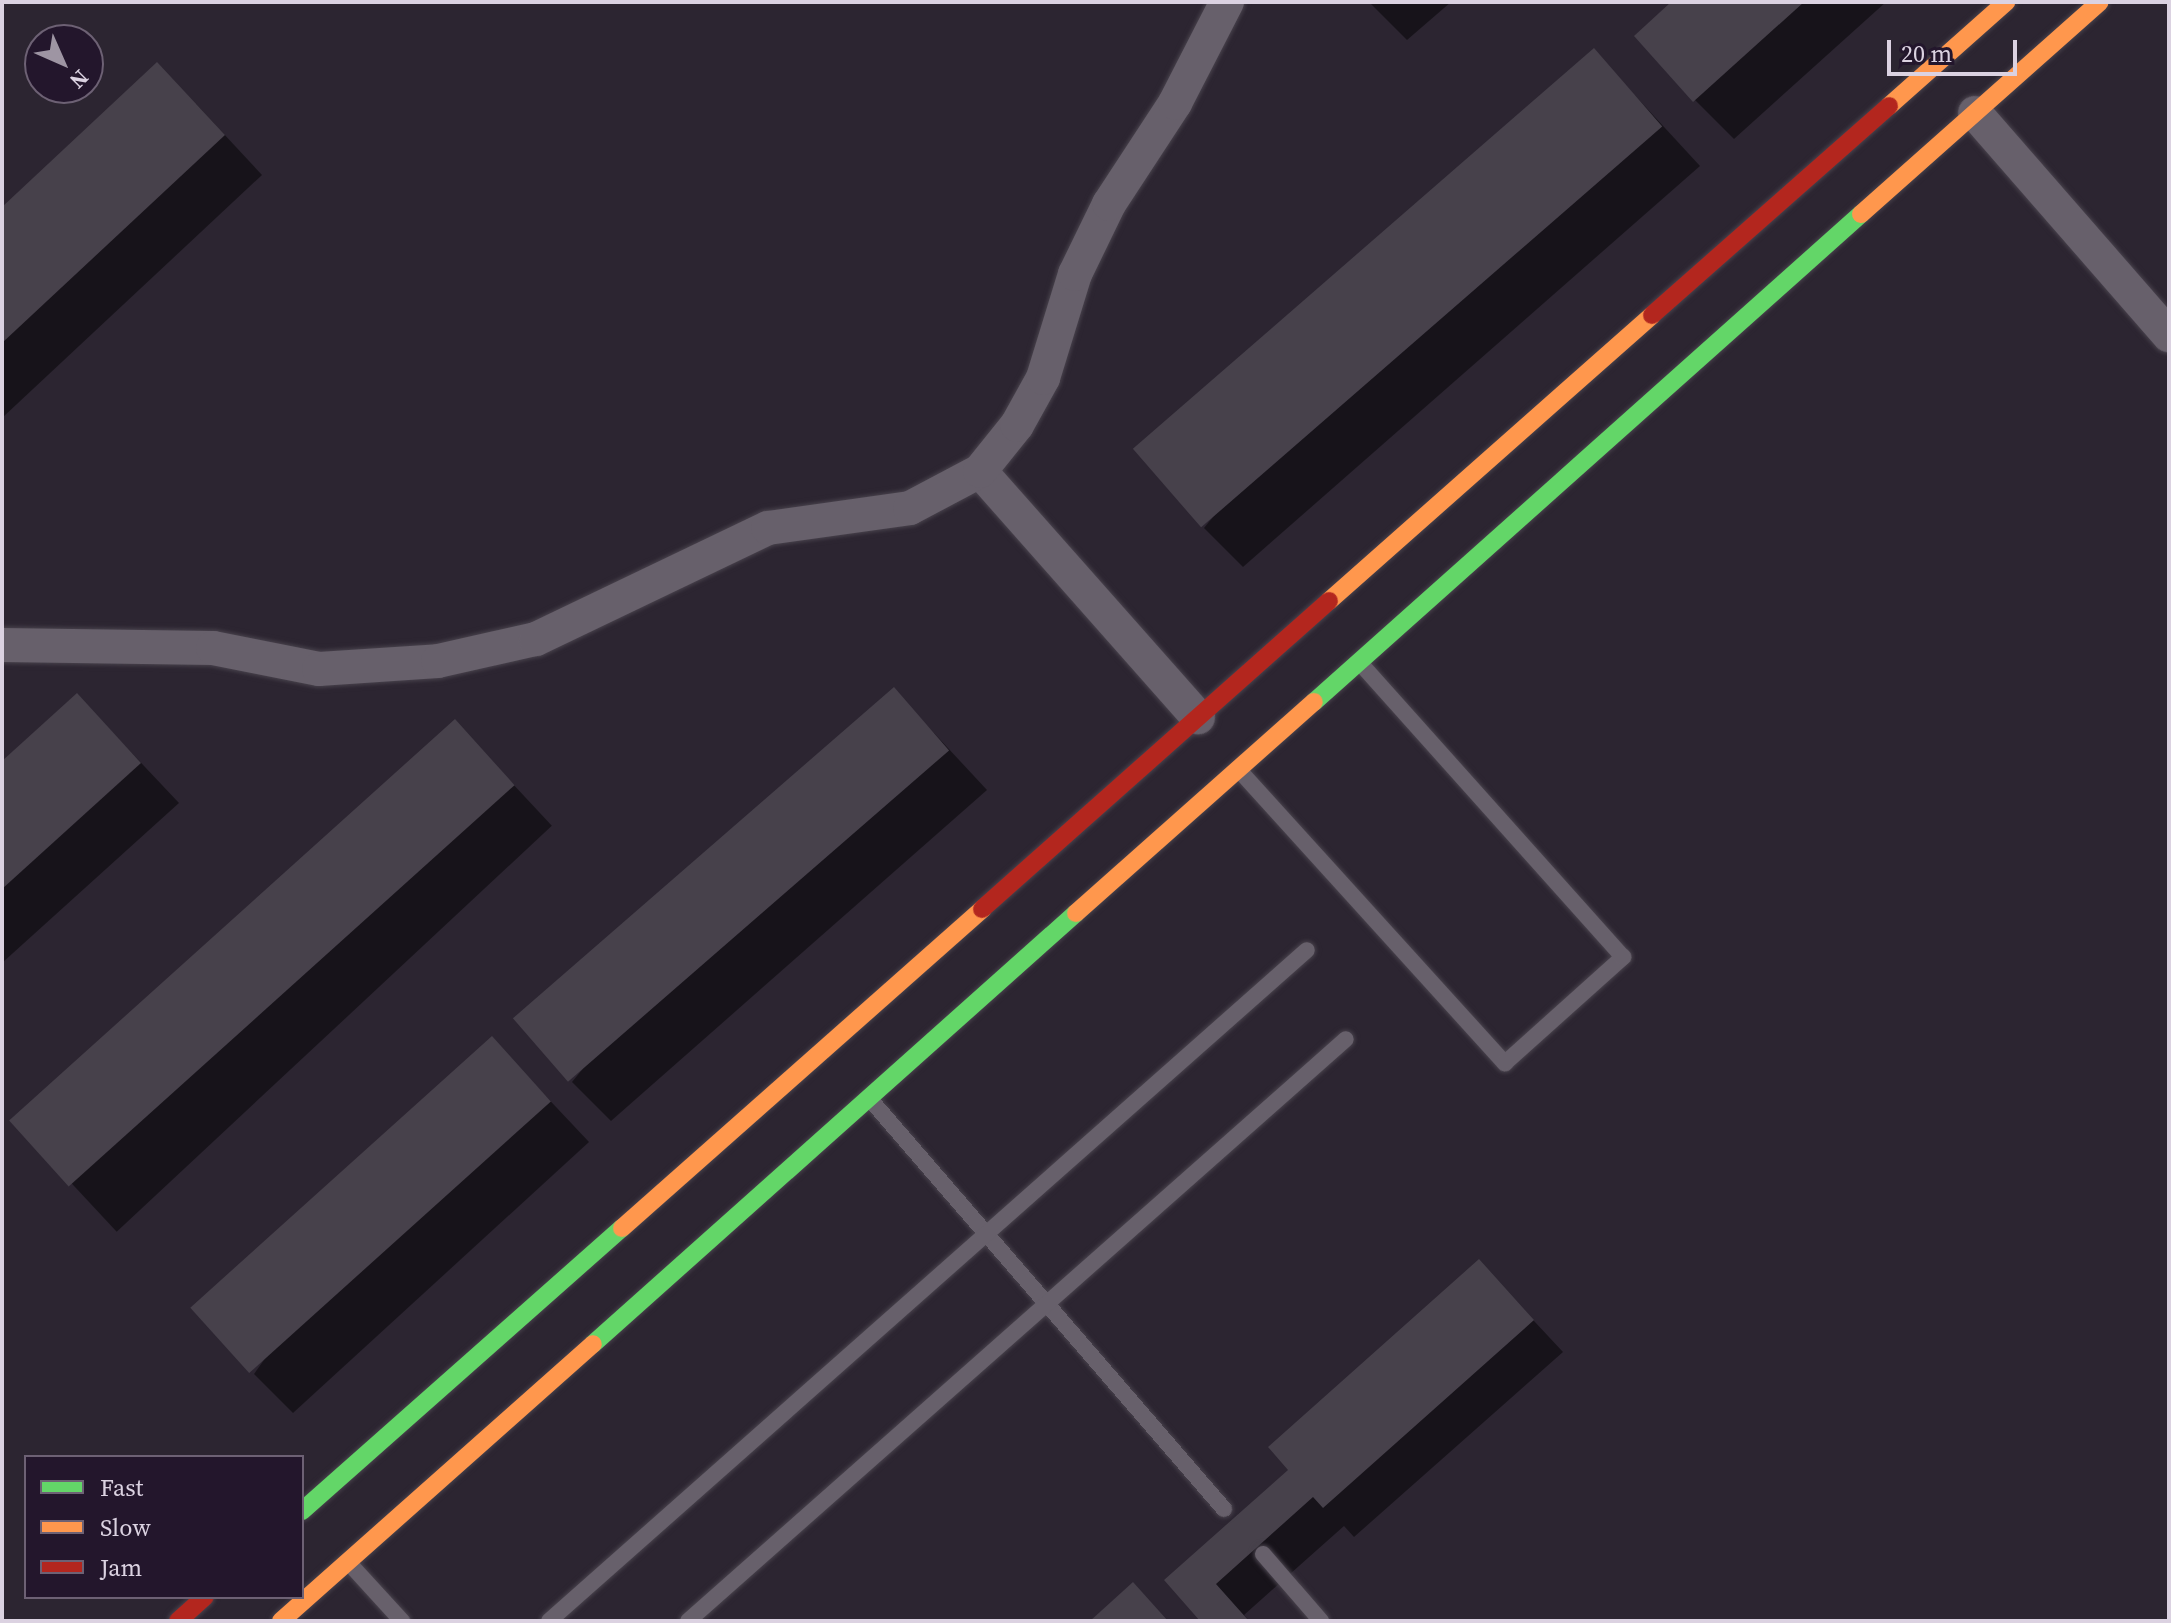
<!DOCTYPE html>
<style>
body{margin:0}
#map{position:relative;width:2171px;height:1623px;overflow:hidden;background:#2c2531;font-family:"Source Serif 4",serif}
div>[style]{position:absolute}
.shadow>*{inset:0;background:#0007;transform-origin:0 0}
.building>*{inset:0;background:#47414b;transform-origin:0 0}
.roads{filter:drop-shadow(0 0 2px #48424c) drop-shadow(0 0 2px #48424c)}
.lane>*{height:16px;margin:-8px;padding:0 8px;transform-origin:8px;border-radius:8px;background:#67606b}
.street>*{height:34px;margin:-17px;padding:0 17px;transform-origin:17px;border-radius:17px;background:#67606b}
.fast>*{height:18px;margin:-9px;padding:0 9px;transform-origin:9px;border-radius:9px;background:#63d668}
.slow>*{height:18px;margin:-9px;padding:0 9px;transform-origin:9px;border-radius:9px;background:#ff974d}
.jam>*{height:18px;margin:-9px;padding:0 9px;transform-origin:9px;border-radius:9px;background:#b3261e}
span{translate:-50% -50%;white-space:nowrap;text-align:center;line-height:1.15;-webkit-text-stroke:6px #23162c;paint-order:stroke}
.frame{position:absolute;inset:0;border:4px solid #dbd2e1;pointer-events:none}
.legend{position:absolute;left:24px;top:1455px;width:280px;height:144px;box-sizing:border-box;background:#23162c;border:2px solid #6d6174;margin:0;padding:10px 14px;list-style:none;font-size:24px;color:#dbd2e1}
.legend li{display:flex;align-items:center;gap:16px;height:40px}
.legend b{width:40px;border:2px solid #6d6174}
.north{position:absolute;left:24px;top:24px;width:80px;height:80px;box-sizing:border-box;background:#23162c;border:2px solid #6d6174;border-radius:50%;rotate:135deg;font-size:22px;font-weight:700;line-height:32px;text-align:center;color:#dbd2e1}
.north::after{content:'';display:block;margin:auto;width:28px;height:36px;background:#9e95a3;clip-path:polygon(50% 0,100% 100%,50% 72%,0 100%)}
.scale{position:absolute;left:1887px;top:40px;width:130px;height:36px;box-sizing:border-box;border:4px solid #dbd2e1;border-top:0;padding-left:10px;font-size:24px;line-height:28px;white-space:nowrap;color:#dbd2e1;-webkit-text-stroke:6px #23162c;paint-order:stroke}
</style>
<div id="map">
<div class="shadow">
<div style="clip-path:polygon(1369px 2px,1451px 2px,1407px 40px)"></div>
<div style="clip-path:polygon(1674px 2px,1886px 2px,1734px 139px,1695px 100px)"></div>
<div style="clip-path:polygon(1594px 51px,1700px 166px,1243px 567px,1204px 528px)"></div>
<div style="clip-path:polygon(196px 104px,262px 175px,2px 418px,2px 210px)"></div>
<div style="clip-path:polygon(894px 690px,987px 790px,611px 1121px,572px 1082px)"></div>
<div style="clip-path:polygon(77px 695px,179px 803px,2px 963px,2px 764px)"></div>
<div style="left:455px;top:722px;width:142px;height:595px;rotate:47deg"></div>
<div style="clip-path:polygon(492px 1039px,589px 1142px,293px 1413px,254px 1374px)"></div>
<div style="clip-path:polygon(1479px 1262px,1563px 1352px,1354px 1537px,1344px 1526px,1244px 1615px,1249px 1621px,1203px 1621px,1167px 1580px,1291px 1470px)"></div>
</div>
<div class="building">
<div style="clip-path:polygon(1671px 2px,1804px 2px,1693px 102px,1634px 36px)"></div>
<div style="left:1594px;top:48px;width:104px;height:611px;rotate:49deg"></div>
<div style="clip-path:polygon(157px 62px,225px 135px,2px 343px,2px 207px)"></div>
<div style="left:894px;top:687px;width:84px;height:505px;rotate:49deg"></div>
<div style="clip-path:polygon(77px 693px,141px 763px,2px 889px,2px 761px)"></div>
<div style="left:455px;top:719px;width:89px;height:600px;rotate:48deg"></div>
<div style="left:492px;top:1036px;width:88px;height:406px;rotate:48deg"></div>
<div style="clip-path:polygon(1479px 1259px,1534px 1320px,1323px 1508px,1313px 1497px,1216px 1584px,1249px 1621px,1200px 1621px,1164px 1580px,1288px 1470px,1268px 1447px)"></div>
<div style="clip-path:polygon(1133px 1582px,1168px 1621px,1090px 1621px)"></div>
</div>
<div class="roads">
<div class="lane">
<div style="left:1239px;top:770px;width:396px;rotate:47.8deg"></div>
<div style="left:1505px;top:1063px;width:159px;rotate:-41.9deg"></div>
<div style="left:1623px;top:957px;width:394px;rotate:-131.8deg"></div>
<div style="left:869px;top:1098px;width:543px;rotate:49.18deg"></div>
<div style="left:1263px;top:1554px;width:89px;rotate:49.1deg"></div>
<div style="left:349px;top:1563px;width:79px;rotate:47.6deg"></div>
<div style="left:549px;top:1621px;width:1012px;rotate:-41.52deg"></div>
<div style="left:688px;top:1621px;width:878px;rotate:-41.49deg"></div>
</div>
<div class="street">
<div style="left:1975px;top:113px;width:295px;rotate:48.9deg"></div>
<div style="left:980px;top:471px;width:329px;rotate:48.5deg"></div>
<div style="left:2px;top:645px;width:211px;rotate:0.8deg"></div>
<div style="left:213px;top:648px;width:108px;rotate:11.2deg"></div>
<div style="left:319px;top:669px;width:119px;rotate:-3.8deg"></div>
<div style="left:438px;top:661px;width:100px;rotate:-12.7deg"></div>
<div style="left:536px;top:639px;width:257px;rotate:-25.6deg"></div>
<div style="left:768px;top:528px;width:143px;rotate:-8deg"></div>
<div style="left:910px;top:508px;width:79px;rotate:-27.9deg"></div>
<div style="left:980px;top:471px;width:59px;rotate:-51.2deg"></div>
<div style="left:1017px;top:425px;width:54px;rotate:-61deg"></div>
<div style="left:1043px;top:378px;width:109px;rotate:-72.9deg"></div>
<div style="left:1075px;top:274px;width:78px;rotate:-64.1deg"></div>
<div style="left:1109px;top:204px;width:121px;rotate:-56.8deg"></div>
<div style="left:1175px;top:103px;width:114px;rotate:-62.8deg"></div>
</div>
<div class="fast">
<div style="left:1314px;top:702px;width:733px;rotate:-41.74deg"></div>
<div style="left:593px;top:1344px;width:647px;rotate:-41.74deg"></div>
<div style="left:302px;top:1511px;width:427px;rotate:-41.5deg"></div>
</div>
<div class="slow">
<div style="left:1889px;top:106px;width:157px;rotate:-41.6deg"></div>
<div style="left:1861px;top:214px;width:319px;rotate:-41.6deg"></div>
<div style="left:1329px;top:601px;width:431px;rotate:-41.5deg"></div>
<div style="left:1076px;top:913px;width:318px;rotate:-41.6deg"></div>
<div style="left:622px;top:1228px;width:481px;rotate:-41.5deg"></div>
<div style="left:281px;top:1621px;width:417px;rotate:-41.6deg"></div>
</div>
<div class="jam">
<div style="left:1652px;top:315px;width:316px;rotate:-41.4deg"></div>
<div style="left:982px;top:909px;width:464px;rotate:-41.6deg"></div>
<div style="left:178px;top:1621px;width:36px;rotate:-42deg"></div>
</div>
</div>
<div class="frame"></div>
<ul class="legend">
<li><b style="height:10px;background:#63d668"></b>Fast</li>
<li><b style="height:10px;background:#ff974d"></b>Slow</li>
<li><b style="height:10px;background:#b3261e"></b>Jam</li>
</ul>
<div class="north">N</div>
<div class="scale">20 m</div>
</div>
